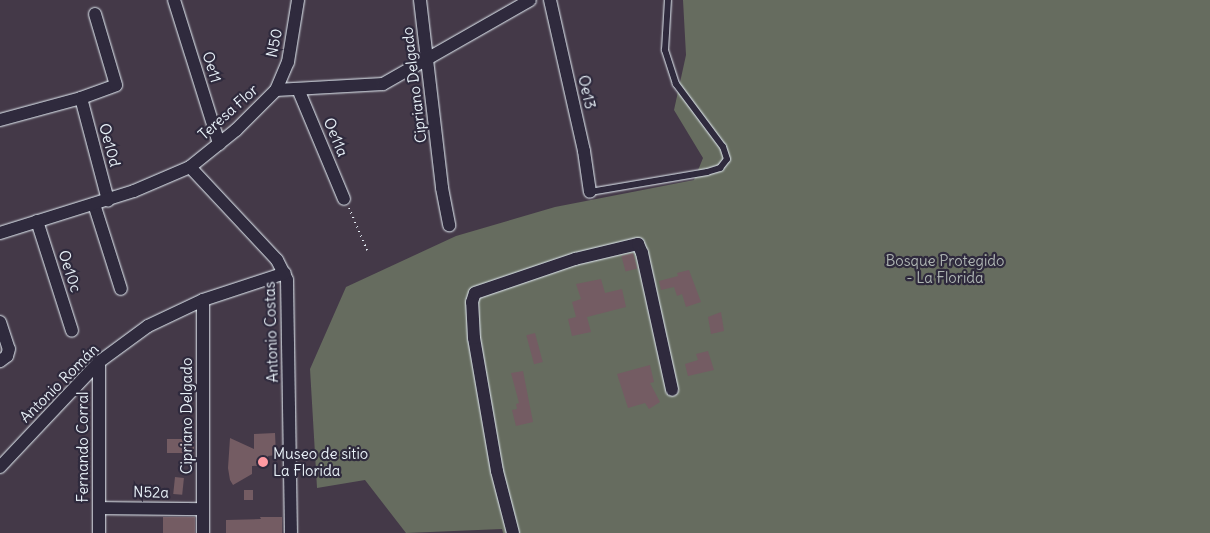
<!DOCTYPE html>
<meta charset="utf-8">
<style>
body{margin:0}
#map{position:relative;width:1210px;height:533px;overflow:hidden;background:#443948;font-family:Delius,sans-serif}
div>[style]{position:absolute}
.green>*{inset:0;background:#666c5f}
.building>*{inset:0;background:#745c63;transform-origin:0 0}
.path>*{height:2px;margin-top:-1px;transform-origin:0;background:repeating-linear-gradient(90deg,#e8f1f8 0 1px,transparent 0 5px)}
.roads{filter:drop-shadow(0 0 1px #e8f1f8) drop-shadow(0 0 1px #e8f1f8)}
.lane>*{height:6px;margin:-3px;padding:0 3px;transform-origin:3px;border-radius:3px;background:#2f2a3d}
.street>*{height:12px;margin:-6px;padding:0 6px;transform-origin:6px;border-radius:6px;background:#2f2a3d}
.dots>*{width:14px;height:14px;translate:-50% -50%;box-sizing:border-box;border:2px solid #2f2a3d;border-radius:50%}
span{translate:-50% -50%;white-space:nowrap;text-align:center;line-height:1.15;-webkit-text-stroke:4.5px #2f2a3d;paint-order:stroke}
.street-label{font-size:15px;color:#e8f1f8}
.park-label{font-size:15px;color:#aeb5b3}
.poi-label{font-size:15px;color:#e8f1f8}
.left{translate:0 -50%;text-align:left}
</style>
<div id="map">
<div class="green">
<div style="clip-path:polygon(683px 0,1210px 0,1210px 533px,503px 533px,502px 529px,406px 533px,365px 480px,317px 488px,310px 369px,346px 287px,456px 236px,555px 207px,694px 180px,703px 158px,674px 110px,686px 55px)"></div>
</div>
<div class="building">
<div style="left:633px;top:253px;width:16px;height:12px;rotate:75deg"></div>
<div style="clip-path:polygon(689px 270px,701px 302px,686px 307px,682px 294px,677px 296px,674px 287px,661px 290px,659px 281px,678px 276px,677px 273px)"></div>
<div style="clip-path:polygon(601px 279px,605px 293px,622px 289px,626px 307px,587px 317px,591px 332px,572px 336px,568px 319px,576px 317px,572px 302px,581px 299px,576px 284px)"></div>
<div style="clip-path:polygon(721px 312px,724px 331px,711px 334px,708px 317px)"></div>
<div style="left:535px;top:333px;width:30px;height:9px;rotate:75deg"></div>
<div style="clip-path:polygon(708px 351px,714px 370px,688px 376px,685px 364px,698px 360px,696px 354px)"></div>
<div style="clip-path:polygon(650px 365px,654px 382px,650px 383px,660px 402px,649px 409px,645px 403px,628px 408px,617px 374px)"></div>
<div style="clip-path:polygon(523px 371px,533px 422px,516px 426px,512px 410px,517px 409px,516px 404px,519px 403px,511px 373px)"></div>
<div style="clip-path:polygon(275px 433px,276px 455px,268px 456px,268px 465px,252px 466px,252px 474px,233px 485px,230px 480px,228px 468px,230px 438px,254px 449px,254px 434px)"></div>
<div style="left:167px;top:439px;width:27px;height:14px"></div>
<div style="left:175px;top:477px;width:9px;height:17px;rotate:6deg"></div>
<div style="left:244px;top:490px;width:9px;height:10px"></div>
<div style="left:163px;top:517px;width:32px;height:16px"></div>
<div style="clip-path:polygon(260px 517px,282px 517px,282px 533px,226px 533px,226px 520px,261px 519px)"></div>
</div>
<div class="path">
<div style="left:349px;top:208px;width:46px;rotate:66.8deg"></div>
</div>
<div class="roads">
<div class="lane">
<div style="left:590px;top:192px;width:119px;rotate:-9.7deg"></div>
<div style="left:707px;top:172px;width:14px;rotate:-17deg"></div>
<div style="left:720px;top:168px;width:11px;rotate:-52deg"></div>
<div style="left:727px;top:159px;width:13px;rotate:-108deg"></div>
<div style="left:723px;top:147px;width:79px;rotate:-126.7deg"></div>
<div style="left:676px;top:84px;width:36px;rotate:-108deg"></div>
<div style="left:665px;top:50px;width:50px;rotate:-86.6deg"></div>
</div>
<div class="street">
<div style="left:174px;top:0;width:151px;rotate:72.6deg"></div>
<div style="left:420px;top:0;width:189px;rotate:83.3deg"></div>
<div style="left:442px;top:188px;width:38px;rotate:79deg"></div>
<div style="left:550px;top:0;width:155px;rotate:77.3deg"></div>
<div style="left:584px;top:151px;width:41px;rotate:81.7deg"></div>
<div style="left:298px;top:89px;width:119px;rotate:67.3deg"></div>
<div style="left:276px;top:90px;width:107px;rotate:-3.2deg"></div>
<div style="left:383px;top:84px;width:169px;rotate:-29.7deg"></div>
<div style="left:81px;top:98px;width:106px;rotate:75.2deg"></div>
<div style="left:0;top:120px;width:84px;rotate:-15.2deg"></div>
<div style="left:81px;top:98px;width:37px;rotate:-20deg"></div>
<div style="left:116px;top:85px;width:74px;rotate:-106.5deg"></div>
<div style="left:190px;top:167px;width:127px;rotate:46.9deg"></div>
<div style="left:277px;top:260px;width:22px;rotate:63deg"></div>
<div style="left:287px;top:280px;width:253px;rotate:89.1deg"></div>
<div style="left:94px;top:204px;width:89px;rotate:72.4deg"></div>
<div style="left:37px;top:221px;width:115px;rotate:72.3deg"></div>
<div style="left:0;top:233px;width:140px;rotate:-17.4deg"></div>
<div style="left:134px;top:191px;width:61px;rotate:-23.2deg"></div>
<div style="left:190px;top:167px;width:59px;rotate:-38.8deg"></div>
<div style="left:236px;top:130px;width:57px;rotate:-45deg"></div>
<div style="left:276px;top:90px;width:30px;rotate:-67deg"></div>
<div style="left:288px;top:62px;width:63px;rotate:-80.8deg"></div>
<div style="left:0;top:322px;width:28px;rotate:72deg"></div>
<div style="left:9px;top:349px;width:7px;rotate:106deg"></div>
<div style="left:7px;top:356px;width:9px;rotate:144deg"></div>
<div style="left:0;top:467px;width:144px;rotate:-46.7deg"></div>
<div style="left:99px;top:362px;width:61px;rotate:-36.3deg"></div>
<div style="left:148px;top:326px;width:61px;rotate:-25.3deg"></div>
<div style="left:203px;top:300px;width:86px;rotate:-18.2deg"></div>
<div style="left:99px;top:508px;width:104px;rotate:0.6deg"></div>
<div style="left:99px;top:533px;width:171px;rotate:-90deg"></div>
<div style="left:203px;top:533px;width:233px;rotate:-90deg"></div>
<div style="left:513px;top:533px;width:64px;rotate:-104.5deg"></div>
<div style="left:497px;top:471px;width:135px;rotate:-99.8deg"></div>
<div style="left:474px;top:338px;width:36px;rotate:-93deg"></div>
<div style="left:472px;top:302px;width:9px;rotate:-72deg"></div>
<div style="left:475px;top:293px;width:106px;rotate:-18.8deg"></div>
<div style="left:575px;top:259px;width:65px;rotate:-13.4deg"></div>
<div style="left:638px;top:244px;width:10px;rotate:66deg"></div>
<div style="left:642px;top:253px;width:140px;rotate:77.6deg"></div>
</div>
</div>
<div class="dots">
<div style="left:263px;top:462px;background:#ff9aa2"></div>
</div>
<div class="street-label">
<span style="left:274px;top:43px;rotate:-79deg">N50</span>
<span style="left:212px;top:67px;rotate:73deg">Oe11</span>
<span style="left:414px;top:85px;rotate:-97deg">Cipriano Delgado</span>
<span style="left:587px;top:92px;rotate:77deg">Oe13</span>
<span style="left:228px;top:112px;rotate:-42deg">Teresa Flor</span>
<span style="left:336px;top:137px;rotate:67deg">Oe11a</span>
<span style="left:110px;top:145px;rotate:75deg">Oe10d</span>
<span style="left:70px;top:271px;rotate:72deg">Oe10c</span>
<span style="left:271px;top:332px;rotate:-92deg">Antonio Costas</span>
<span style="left:59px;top:383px;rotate:-45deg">Antonio Román</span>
<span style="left:187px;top:416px;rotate:-90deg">Cipriano Delgado</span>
<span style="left:83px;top:447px;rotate:-90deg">Fernando Corral</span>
<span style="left:151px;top:492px;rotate:1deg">N52a</span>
</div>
<div class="park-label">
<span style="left:945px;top:269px">Bosque Protegido<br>- La Florida</span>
</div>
<div class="poi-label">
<span class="left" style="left:273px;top:462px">Museo de sitio<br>La Florida</span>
</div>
</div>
